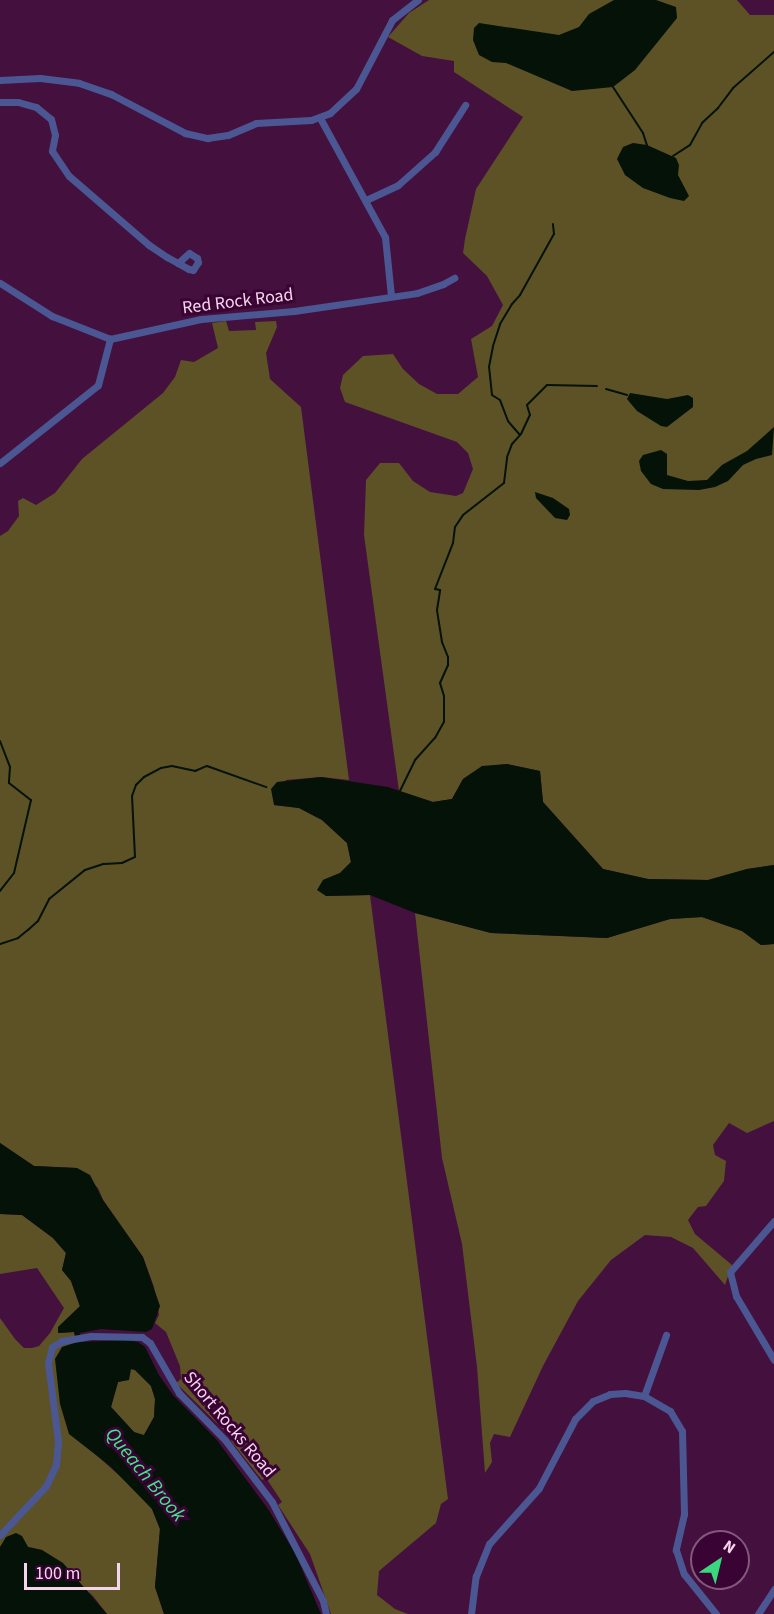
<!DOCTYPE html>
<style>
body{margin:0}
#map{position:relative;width:774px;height:1614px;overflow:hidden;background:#44103d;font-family:"Source Sans 3",sans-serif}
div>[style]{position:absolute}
.forest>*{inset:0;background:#5d5126}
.water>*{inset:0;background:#041208}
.stream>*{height:2px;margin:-1px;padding:0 1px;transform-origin:1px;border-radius:1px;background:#041208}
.street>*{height:7px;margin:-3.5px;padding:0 3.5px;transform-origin:3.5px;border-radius:3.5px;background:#4b5793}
span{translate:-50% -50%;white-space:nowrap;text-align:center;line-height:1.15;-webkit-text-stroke:6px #390433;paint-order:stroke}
.street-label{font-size:18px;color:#f5d4ed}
.water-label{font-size:20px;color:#41e789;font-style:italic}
.north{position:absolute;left:690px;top:1530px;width:60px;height:60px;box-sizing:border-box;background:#390433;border:2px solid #84577d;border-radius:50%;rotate:35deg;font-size:16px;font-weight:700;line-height:24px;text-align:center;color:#f5d4ed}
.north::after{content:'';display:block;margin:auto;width:21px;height:27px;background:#3ad77f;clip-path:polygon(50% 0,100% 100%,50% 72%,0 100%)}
.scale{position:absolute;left:24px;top:1563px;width:96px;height:27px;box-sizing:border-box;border:3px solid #f5d4ed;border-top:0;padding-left:8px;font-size:18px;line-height:21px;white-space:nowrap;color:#f5d4ed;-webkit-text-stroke:4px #390433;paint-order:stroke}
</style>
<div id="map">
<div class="forest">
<div style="clip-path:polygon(429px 0,737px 0,750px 15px,774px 15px,774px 865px,747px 869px,708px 880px,648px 879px,603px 869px,543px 802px,540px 771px,507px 764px,482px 767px,463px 779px,452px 799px,433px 802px,399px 791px,364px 535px,366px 480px,380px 463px,399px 463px,413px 481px,430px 492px,456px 496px,463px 493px,473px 469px,468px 453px,457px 442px,345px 402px,340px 388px,343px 375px,363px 356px,393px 354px,403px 369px,419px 384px,437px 394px,458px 394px,478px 377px,471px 339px,492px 326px,503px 305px,487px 276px,463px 253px,465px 239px,476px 189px,523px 117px,454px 72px,454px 61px,422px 56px,388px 37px,409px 13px)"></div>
<div style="clip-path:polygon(226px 321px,229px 331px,256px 330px,255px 322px,276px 321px,277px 327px,266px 353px,270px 379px,301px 407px,349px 780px,321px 777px,286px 780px,274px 805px,299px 808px,322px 820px,347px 843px,351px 862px,340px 873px,323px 880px,326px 896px,370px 895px,448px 1499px,441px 1504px,436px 1523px,379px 1571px,377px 1595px,395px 1609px,408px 1614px,331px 1614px,310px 1554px,278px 1505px,282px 1502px,266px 1478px,262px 1480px,231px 1441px,233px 1439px,176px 1383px,181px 1379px,180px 1366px,166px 1332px,155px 1323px,159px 1315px,154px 1287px,143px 1257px,103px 1200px,98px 1188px,77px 1168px,34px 1166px,0 1143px,0 536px,8px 531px,19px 516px,18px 501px,23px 498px,36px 505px,55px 493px,82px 459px,163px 393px,175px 377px,181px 360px,194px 362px,218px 348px,212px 323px)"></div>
<div style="clip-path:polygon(415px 913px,491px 933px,607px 938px,670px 919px,702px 917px,742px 931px,761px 945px,774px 944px,774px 1121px,747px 1133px,729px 1123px,713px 1145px,715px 1155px,726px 1161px,724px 1181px,706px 1206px,698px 1207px,688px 1220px,695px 1234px,732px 1265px,725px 1285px,693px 1248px,671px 1237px,645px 1235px,611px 1260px,578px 1301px,543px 1366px,510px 1437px,494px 1434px,490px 1443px,492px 1462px,485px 1473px,477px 1367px,462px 1244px,442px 1158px)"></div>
<div style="clip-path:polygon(0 1214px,22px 1215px,53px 1238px,66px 1253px,62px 1270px,71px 1281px,80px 1307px,59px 1333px,74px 1332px,94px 1453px,131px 1486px,152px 1509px,160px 1529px,155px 1587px,164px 1614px,107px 1614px,93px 1596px,42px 1550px,28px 1547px,25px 1542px,11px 1535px,0 1547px,0 1318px,15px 1339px,24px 1348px,32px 1348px,39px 1346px,50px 1333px,64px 1308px,37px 1268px,0 1274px)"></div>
<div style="clip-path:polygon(131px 1369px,135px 1370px,151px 1386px,155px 1399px,154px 1417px,144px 1435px,139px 1436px,134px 1432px,111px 1407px,118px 1382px,122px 1381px)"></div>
</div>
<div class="water">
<div style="clip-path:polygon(614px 0,656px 0,676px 7px,677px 18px,635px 70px,613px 87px,572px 91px,506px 63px,492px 62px,479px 55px,473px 40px,474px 28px,479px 23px,559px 35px,579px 27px,589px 14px)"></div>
<div style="clip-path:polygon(633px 143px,647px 145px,676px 158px,679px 165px,678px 175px,689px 196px,684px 201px,670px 198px,643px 188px,625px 175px,617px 159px,623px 147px)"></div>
<div style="clip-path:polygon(630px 393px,667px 399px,688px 395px,693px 398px,693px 407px,667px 427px,661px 426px,637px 411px,627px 399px)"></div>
<div style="clip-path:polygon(774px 427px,772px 455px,756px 459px,743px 465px,728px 481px,715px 487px,699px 490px,663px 489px,651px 484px,641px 471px,639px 461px,643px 455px,661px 450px,667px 454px,667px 475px,688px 481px,707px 480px,722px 465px,747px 451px)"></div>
<div style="clip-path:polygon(535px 492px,553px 498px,569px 509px,570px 515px,567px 520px,555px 518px,536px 498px)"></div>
<div style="clip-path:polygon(507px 764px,540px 771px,543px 802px,603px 869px,648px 879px,708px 880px,747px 869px,774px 865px,774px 944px,761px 945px,742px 931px,702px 917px,670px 919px,607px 938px,491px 933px,415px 913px,370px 895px,326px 896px,317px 890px,323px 880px,340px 873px,351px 862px,347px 843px,322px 820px,299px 808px,274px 805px,271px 789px,277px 782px,321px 777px,388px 787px,433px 802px,452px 799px,463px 779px,482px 766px)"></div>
<div style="clip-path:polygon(evenodd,0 1143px,34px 1166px,77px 1168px,90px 1175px,103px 1200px,143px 1257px,160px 1306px,152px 1329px,146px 1332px,101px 1329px,80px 1333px,81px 1342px,125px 1340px,138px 1342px,145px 1347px,159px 1375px,173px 1395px,216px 1439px,268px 1509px,295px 1553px,321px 1614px,164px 1614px,155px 1587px,160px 1529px,152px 1509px,110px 1466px,69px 1434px,60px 1404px,55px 1359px,62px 1347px,77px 1342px,74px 1332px,58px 1333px,58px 1327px,80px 1306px,71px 1281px,62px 1270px,66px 1253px,53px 1238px,22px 1215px,0 1214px,0 1143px,131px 1369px,135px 1370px,151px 1386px,155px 1399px,154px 1417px,144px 1435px,134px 1432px,111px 1407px,118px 1382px,129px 1380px,131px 1369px)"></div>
<div style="clip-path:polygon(16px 1533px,22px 1536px,28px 1547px,42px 1550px,63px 1563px,107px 1614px,0 1614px,0 1547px,6px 1537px)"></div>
</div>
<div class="stream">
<div style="left:613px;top:87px;width:55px;rotate:56.9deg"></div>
<div style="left:643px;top:133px;width:13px;rotate:72deg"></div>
<div style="left:673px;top:156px;width:20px;rotate:-33deg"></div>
<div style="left:690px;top:145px;width:25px;rotate:-61deg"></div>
<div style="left:702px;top:123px;width:22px;rotate:-43deg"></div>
<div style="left:718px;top:108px;width:25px;rotate:-53deg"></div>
<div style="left:733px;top:88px;width:55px;rotate:-41.3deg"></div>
<div style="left:606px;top:389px;width:22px;rotate:16deg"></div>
<div style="left:521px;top:434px;width:21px;rotate:-65deg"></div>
<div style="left:530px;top:415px;width:10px;rotate:-107deg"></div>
<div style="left:527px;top:405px;width:28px;rotate:-45deg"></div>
<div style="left:547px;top:385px;width:50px;rotate:1.1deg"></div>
<div style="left:0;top:741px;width:28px;rotate:69deg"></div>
<div style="left:10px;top:767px;width:16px;rotate:94deg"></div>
<div style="left:9px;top:783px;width:28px;rotate:38deg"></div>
<div style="left:31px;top:800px;width:75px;rotate:103.1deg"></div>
<div style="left:14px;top:873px;width:23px;rotate:128deg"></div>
<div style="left:399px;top:793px;width:37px;rotate:-64deg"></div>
<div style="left:415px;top:760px;width:30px;rotate:-48deg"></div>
<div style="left:435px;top:738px;width:18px;rotate:-61deg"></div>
<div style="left:444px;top:722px;width:26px;rotate:-90deg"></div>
<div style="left:444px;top:696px;width:14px;rotate:-107deg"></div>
<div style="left:440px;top:683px;width:20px;rotate:-66deg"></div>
<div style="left:448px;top:665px;width:8px;rotate:-90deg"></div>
<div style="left:448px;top:657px;width:16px;rotate:-112deg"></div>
<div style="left:442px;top:642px;width:32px;rotate:-99deg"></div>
<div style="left:437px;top:610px;width:20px;rotate:-81deg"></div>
<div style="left:440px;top:590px;width:5px;rotate:-169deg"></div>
<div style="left:435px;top:589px;width:49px;rotate:-68.6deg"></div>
<div style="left:453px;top:543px;width:16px;rotate:-83deg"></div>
<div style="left:455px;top:527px;width:14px;rotate:-56deg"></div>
<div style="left:463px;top:515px;width:52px;rotate:-38deg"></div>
<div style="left:504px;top:483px;width:26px;rotate:-83deg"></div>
<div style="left:507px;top:457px;width:14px;rotate:-69deg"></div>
<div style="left:512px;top:444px;width:12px;rotate:-48deg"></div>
<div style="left:520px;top:435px;width:18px;rotate:-131deg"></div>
<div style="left:508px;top:421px;width:22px;rotate:-111deg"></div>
<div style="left:500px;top:400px;width:9px;rotate:-148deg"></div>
<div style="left:492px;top:395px;width:28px;rotate:-96deg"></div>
<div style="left:489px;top:367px;width:21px;rotate:-79deg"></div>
<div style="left:493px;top:346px;width:23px;rotate:-72deg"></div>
<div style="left:500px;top:324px;width:23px;rotate:-59deg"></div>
<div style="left:512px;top:304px;width:12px;rotate:-48deg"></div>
<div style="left:520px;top:295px;width:70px;rotate:-60.9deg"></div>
<div style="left:554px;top:234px;width:10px;rotate:-96deg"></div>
<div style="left:0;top:944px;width:19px;rotate:-18deg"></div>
<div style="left:18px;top:938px;width:13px;rotate:-39deg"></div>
<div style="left:28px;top:930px;width:13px;rotate:-42deg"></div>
<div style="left:38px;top:921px;width:25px;rotate:-63deg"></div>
<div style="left:49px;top:899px;width:46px;rotate:-38.9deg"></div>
<div style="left:85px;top:870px;width:20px;rotate:-18deg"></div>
<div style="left:104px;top:864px;width:18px;rotate:-3deg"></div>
<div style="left:122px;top:863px;width:14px;rotate:-25deg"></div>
<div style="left:135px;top:857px;width:61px;rotate:-92.8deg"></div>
<div style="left:132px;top:796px;width:12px;rotate:-70deg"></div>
<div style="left:136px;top:785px;width:11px;rotate:-45deg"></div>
<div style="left:144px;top:777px;width:19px;rotate:-28deg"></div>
<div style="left:161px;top:768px;width:11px;rotate:-10deg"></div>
<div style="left:172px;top:766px;width:24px;rotate:12deg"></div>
<div style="left:195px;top:771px;width:13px;rotate:-23deg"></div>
<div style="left:207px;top:766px;width:63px;rotate:19.6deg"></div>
</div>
<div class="street">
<div style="left:0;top:80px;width:40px;rotate:-2.9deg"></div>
<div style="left:40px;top:78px;width:39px;rotate:7deg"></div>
<div style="left:79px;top:83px;width:34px;rotate:19deg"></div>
<div style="left:111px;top:94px;width:84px;rotate:27.8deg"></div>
<div style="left:185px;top:133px;width:23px;rotate:13deg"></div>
<div style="left:207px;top:138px;width:21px;rotate:-8deg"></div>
<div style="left:228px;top:135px;width:30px;rotate:-23deg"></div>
<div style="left:256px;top:123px;width:55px;rotate:-3.1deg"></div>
<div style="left:311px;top:120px;width:20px;rotate:-20deg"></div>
<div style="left:330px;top:113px;width:35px;rotate:-43deg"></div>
<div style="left:356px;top:89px;width:78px;rotate:-62.4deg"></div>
<div style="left:392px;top:20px;width:33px;rotate:-38deg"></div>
<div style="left:0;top:102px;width:18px"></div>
<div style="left:18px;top:102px;width:19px;rotate:16deg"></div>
<div style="left:36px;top:107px;width:19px;rotate:39deg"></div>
<div style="left:51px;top:119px;width:16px;rotate:76deg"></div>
<div style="left:55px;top:135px;width:16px;rotate:101deg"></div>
<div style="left:52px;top:151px;width:30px;rotate:56deg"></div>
<div style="left:69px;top:176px;width:106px;rotate:40.8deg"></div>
<div style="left:149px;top:245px;width:22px;rotate:34deg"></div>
<div style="left:167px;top:257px;width:25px;rotate:29deg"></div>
<div style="left:189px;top:269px;width:4px;rotate:14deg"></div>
<div style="left:193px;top:270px;width:9px;rotate:-58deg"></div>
<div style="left:198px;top:262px;width:4px;rotate:-104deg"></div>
<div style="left:197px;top:258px;width:9px;rotate:-148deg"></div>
<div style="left:189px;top:253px;width:15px;rotate:138deg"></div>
<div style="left:320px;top:118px;width:136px;rotate:61.4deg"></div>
<div style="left:385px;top:237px;width:59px;rotate:84.2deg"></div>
<div style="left:366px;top:200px;width:35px;rotate:-25deg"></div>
<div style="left:398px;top:185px;width:50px;rotate:-41.7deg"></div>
<div style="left:435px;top:152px;width:56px;rotate:-57.4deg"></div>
<div style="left:0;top:283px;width:62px;rotate:32.4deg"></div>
<div style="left:52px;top:316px;width:62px;rotate:21.6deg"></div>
<div style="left:110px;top:339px;width:93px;rotate:-12.4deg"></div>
<div style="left:201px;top:319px;width:93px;rotate:-4.9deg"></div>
<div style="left:294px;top:311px;width:124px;rotate:-8.3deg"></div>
<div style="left:417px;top:293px;width:28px;rotate:-19deg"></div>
<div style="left:443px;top:284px;width:13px;rotate:-29deg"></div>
<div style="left:0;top:463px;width:125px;rotate:-38.5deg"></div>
<div style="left:98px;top:385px;width:48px;rotate:-75.4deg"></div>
<div style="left:774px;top:1221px;width:67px;rotate:130.8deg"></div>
<div style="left:730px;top:1272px;width:25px;rotate:76deg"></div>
<div style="left:736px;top:1296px;width:74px;rotate:59.3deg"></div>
<div style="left:644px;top:1396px;width:65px;rotate:-70.2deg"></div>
<div style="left:0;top:1535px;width:67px;rotate:-46.8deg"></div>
<div style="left:46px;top:1486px;width:23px;rotate:-65deg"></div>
<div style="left:56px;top:1465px;width:24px;rotate:-85deg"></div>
<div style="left:58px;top:1441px;width:79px;rotate:-97.3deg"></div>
<div style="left:48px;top:1363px;width:16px;rotate:-76deg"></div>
<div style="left:52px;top:1347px;width:12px;rotate:-31deg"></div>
<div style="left:62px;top:1341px;width:29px;rotate:-10deg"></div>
<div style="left:91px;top:1336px;width:51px;rotate:1.1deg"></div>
<div style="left:142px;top:1337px;width:10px;rotate:37deg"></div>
<div style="left:150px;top:1343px;width:58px;rotate:59.9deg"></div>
<div style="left:179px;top:1393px;width:66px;rotate:45.6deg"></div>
<div style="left:225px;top:1440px;width:78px;rotate:52.8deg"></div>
<div style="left:272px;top:1502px;width:111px;rotate:62.7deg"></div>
<div style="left:323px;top:1601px;width:13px;rotate:77deg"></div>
<div style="left:471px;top:1614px;width:38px;rotate:-83deg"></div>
<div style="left:476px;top:1576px;width:35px;rotate:-68deg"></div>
<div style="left:489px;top:1544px;width:75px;rotate:-48.2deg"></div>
<div style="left:539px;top:1488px;width:78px;rotate:-62.4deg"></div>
<div style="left:575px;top:1419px;width:25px;rotate:-45deg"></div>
<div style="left:593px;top:1401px;width:18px;rotate:-22deg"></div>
<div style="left:610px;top:1394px;width:15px;rotate:-4deg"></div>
<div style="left:625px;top:1393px;width:19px;rotate:9deg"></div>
<div style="left:644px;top:1396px;width:30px;rotate:30deg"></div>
<div style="left:670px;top:1411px;width:23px;rotate:59deg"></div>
<div style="left:682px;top:1431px;width:83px;rotate:88.6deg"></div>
<div style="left:684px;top:1514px;width:37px;rotate:103deg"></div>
<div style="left:676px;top:1550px;width:25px;rotate:72deg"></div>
<div style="left:684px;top:1574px;width:51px;rotate:51.3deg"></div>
<div style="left:758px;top:1614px;width:30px;rotate:-57deg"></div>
</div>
<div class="street-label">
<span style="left:238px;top:302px;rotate:-7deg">Red Rock Road</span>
<span style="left:229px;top:1425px;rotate:50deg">Short Rocks Road</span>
</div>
<div class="water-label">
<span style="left:145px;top:1475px;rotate:51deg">Queach Brook</span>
</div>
<div class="north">N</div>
<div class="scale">100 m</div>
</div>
